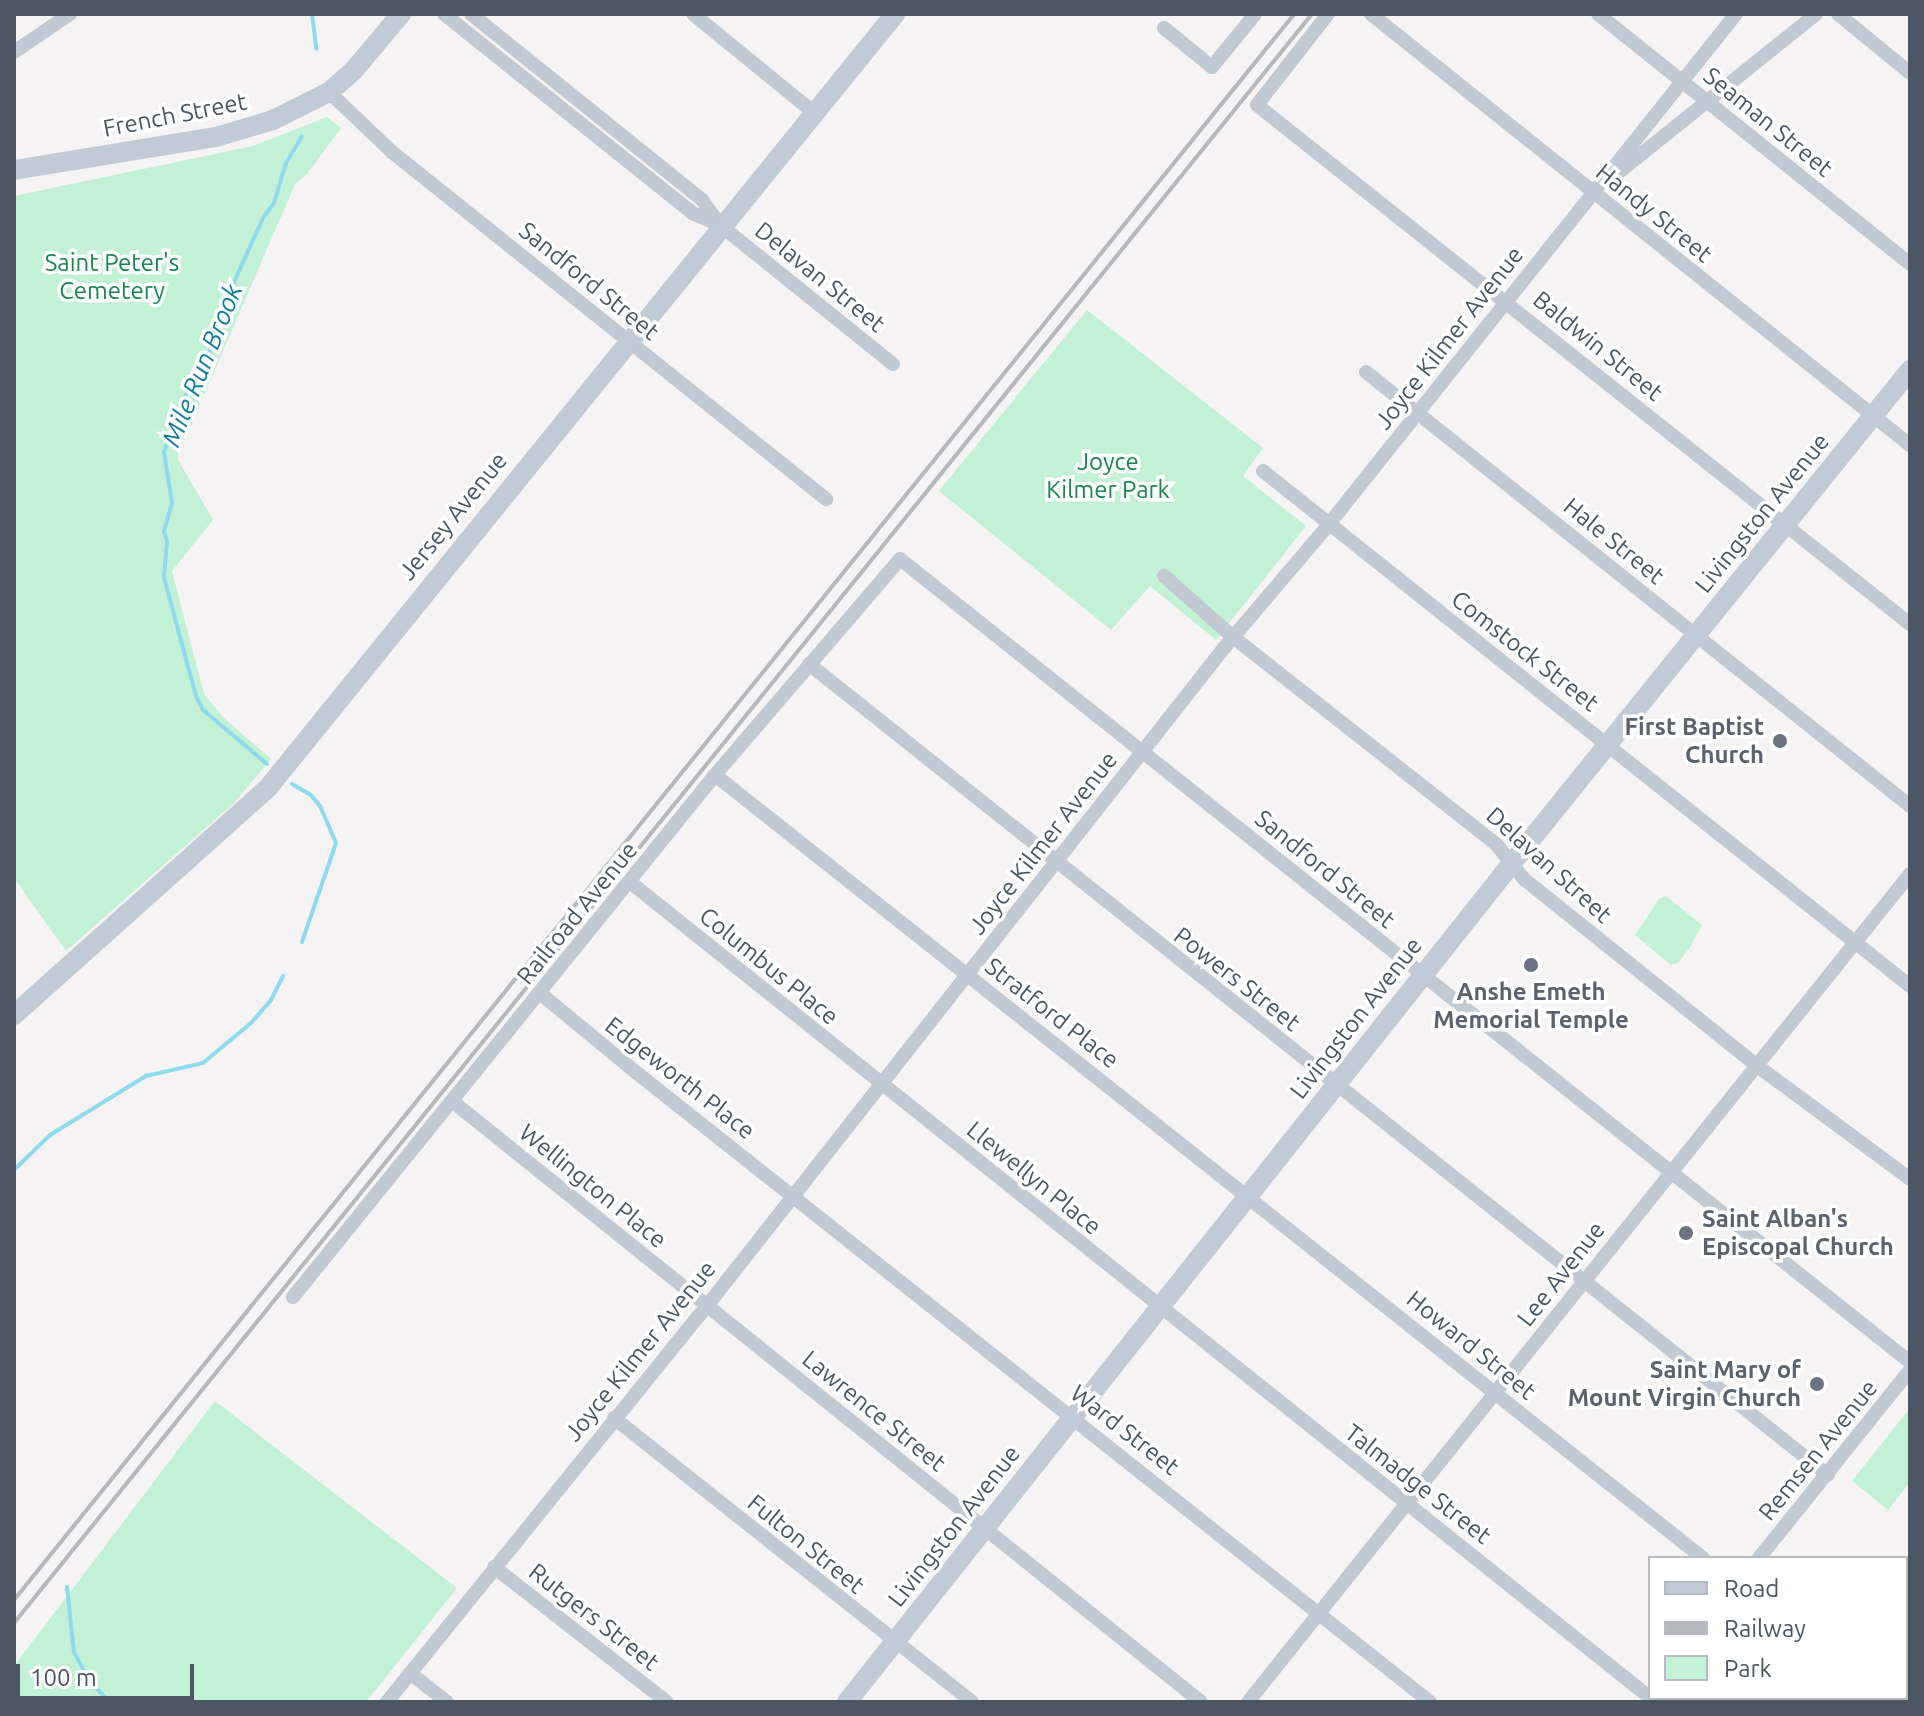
<!DOCTYPE html>
<style>
body{margin:0}
#map{position:relative;width:1924px;height:1716px;overflow:hidden;background:#f5f3f3;font-family:Ubuntu,sans-serif}
div>[style]{position:absolute}
.green>*{inset:0;background:#c3f1d5}
.stream>*{height:4px;margin:-2px;padding:0 2px;transform-origin:2px;border-radius:2px;background:#90daee}
.street>*{height:14px;margin:-7px;padding:0 7px;transform-origin:7px;border-radius:7px;background:#c1cad2}
.secondary>*{height:20px;margin:-10px;padding:0 10px;transform-origin:10px;border-radius:10px;background:#c1cbd6}
.rail>*{height:4px;margin:-2px;padding:0 2px;transform-origin:2px;border-radius:2px;background:#b5b8bd}
.dots>*{width:22px;height:22px;translate:-50% -50%;box-sizing:border-box;border:4px solid #fff;border-radius:50%}
span{translate:-50% -50%;white-space:nowrap;text-align:center;line-height:1.15;-webkit-text-stroke:7px #fff;paint-order:stroke}
.street-label{font-size:24px;color:#4a5661}
.park-label{font-size:24px;color:#17864f}
.worship-label{font-size:24px;color:#5b616d;font-weight:700}
.right{translate:-100% -50%;text-align:right}
.left{translate:0 -50%;text-align:left}
.water-label{font-size:26px;color:#0c7c9b;font-style:italic}
.frame{position:absolute;inset:0;border:16px solid #4a5661;pointer-events:none}
.legend{position:absolute;left:1648px;top:1556px;width:260px;height:144px;box-sizing:border-box;background:#fff;border:2px solid #b7bbc0;margin:0;padding:10px 14px;list-style:none;font-size:24px;color:#4a5661}
.legend li{display:flex;align-items:center;gap:16px;height:40px}
.legend b{width:40px;border:2px solid #b7bbc0}
.scale{position:absolute;left:16px;top:1664px;width:178px;height:36px;box-sizing:border-box;border:4px solid #4a5661;border-top:0;padding-left:10px;font-size:24px;line-height:28px;white-space:nowrap;color:#4a5661;-webkit-text-stroke:6px #fff;paint-order:stroke}
</style>
<div id="map">
<div class="green">
<div style="clip-path:polygon(327px 117px,341px 128px,307px 174px,295px 184px,177px 458px,213px 520px,172px 571px,204px 694px,223px 717px,271px 759px,234px 803px,66px 951px,14px 878px,14px 196px,253px 146px)"></div>
<div style="clip-path:polygon(1087px 310px,1263px 448px,1243px 476px,1306px 526px,1216px 640px,1150px 586px,1111px 630px,939px 491px)"></div>
<div style="clip-path:polygon(1666px 896px,1702px 925px,1690px 947px,1678px 963px,1671px 965px,1635px 935px,1659px 899px)"></div>
<div style="clip-path:polygon(215px 1401px,457px 1588px,366px 1702px,14px 1702px,14px 1666px)"></div>
<div style="clip-path:polygon(1910px 1408px,1910px 1482px,1888px 1510px,1852px 1481px)"></div>
</div>
<div class="stream">
<div style="left:312px;top:14px;width:35px;rotate:83deg"></div>
<div style="left:267px;top:764px;width:84px;rotate:-139.8deg"></div>
<div style="left:203px;top:710px;width:16px;rotate:-117deg"></div>
<div style="left:196px;top:696px;width:123px;rotate:-105.1deg"></div>
<div style="left:164px;top:577px;width:36px;rotate:-85deg"></div>
<div style="left:167px;top:541px;width:10px;rotate:-107deg"></div>
<div style="left:164px;top:531px;width:29px;rotate:-74deg"></div>
<div style="left:172px;top:503px;width:52px;rotate:-98.9deg"></div>
<div style="left:164px;top:452px;width:70px;rotate:-69deg"></div>
<div style="left:189px;top:387px;width:42px;rotate:-59.7deg"></div>
<div style="left:210px;top:351px;width:23px;rotate:-83deg"></div>
<div style="left:213px;top:328px;width:123px;rotate:-65.5deg"></div>
<div style="left:264px;top:216px;width:16px;rotate:-52deg"></div>
<div style="left:274px;top:203px;width:42px;rotate:-73.3deg"></div>
<div style="left:286px;top:163px;width:31px;rotate:-59deg"></div>
<div style="left:292px;top:784px;width:22px;rotate:30deg"></div>
<div style="left:311px;top:795px;width:14px;rotate:51deg"></div>
<div style="left:320px;top:806px;width:40px;rotate:66.6deg"></div>
<div style="left:336px;top:843px;width:105px;rotate:109deg"></div>
<div style="left:14px;top:1170px;width:50px;rotate:-44.2deg"></div>
<div style="left:50px;top:1135px;width:113px;rotate:-31.6deg"></div>
<div style="left:146px;top:1076px;width:58px;rotate:-12.8deg"></div>
<div style="left:203px;top:1063px;width:62px;rotate:-39.8deg"></div>
<div style="left:251px;top:1023px;width:30px;rotate:-49deg"></div>
<div style="left:271px;top:1000px;width:27px;rotate:-63deg"></div>
<div style="left:67px;top:1587px;width:65px;rotate:83.9deg"></div>
<div style="left:74px;top:1652px;width:34px;rotate:62deg"></div>
<div style="left:90px;top:1682px;width:28px;rotate:45deg"></div>
</div>
<div class="street">
<div style="left:444px;top:14px;width:318px;rotate:38.7deg"></div>
<div style="left:692px;top:213px;width:30px;rotate:23deg"></div>
<div style="left:720px;top:225px;width:222px;rotate:38.8deg"></div>
<div style="left:471px;top:14px;width:297px;rotate:38.8deg"></div>
<div style="left:702px;top:200px;width:31px;rotate:54deg"></div>
<div style="left:693px;top:14px;width:155px;rotate:39.2deg"></div>
<div style="left:1328px;top:14px;width:115px;rotate:128deg"></div>
<div style="left:1257px;top:105px;width:834px;rotate:38.48deg"></div>
<div style="left:1371px;top:14px;width:690px;rotate:38.65deg"></div>
<div style="left:1598px;top:14px;width:400px;rotate:38.7deg"></div>
<div style="left:1838px;top:14px;width:93px;rotate:39.3deg"></div>
<div style="left:1164px;top:28px;width:62px;rotate:39.1deg"></div>
<div style="left:1212px;top:67px;width:68px;rotate:-50.9deg"></div>
<div style="left:14px;top:52px;width:68px;rotate:-34.2deg"></div>
<div style="left:329px;top:92px;width:87px;rotate:43.6deg"></div>
<div style="left:392px;top:152px;width:556px;rotate:38.64deg"></div>
<div style="left:1609px;top:180px;width:265px;rotate:-38.7deg"></div>
<div style="left:1366px;top:372px;width:696px;rotate:38.58deg"></div>
<div style="left:1263px;top:471px;width:827px;rotate:38.52deg"></div>
<div style="left:1164px;top:576px;width:92px;rotate:41.5deg"></div>
<div style="left:1233px;top:637px;width:335px;rotate:38.2deg"></div>
<div style="left:1496px;top:844px;width:45px;rotate:51.3deg"></div>
<div style="left:1524px;top:879px;width:297px;rotate:38.7deg"></div>
<div style="left:1756px;top:1065px;width:192px;rotate:36.5deg"></div>
<div style="left:809px;top:664px;width:1302px;rotate:38.52deg"></div>
<div style="left:715px;top:775px;width:1261px;rotate:38.4deg"></div>
<div style="left:630px;top:882px;width:1303px;rotate:38.65deg"></div>
<div style="left:541px;top:994px;width:124px;rotate:39.5deg"></div>
<div style="left:637px;top:1073px;width:1012px;rotate:38.42deg"></div>
<div style="left:452px;top:1101px;width:960px;rotate:38.74deg"></div>
<div style="left:293px;top:1297px;width:671px;rotate:-51.05deg"></div>
<div style="left:715px;top:775px;width:284px;rotate:-49.4deg"></div>
<div style="left:900px;top:559px;width:1290px;rotate:38.49deg"></div>
<div style="left:614px;top:1418px;width:457px;rotate:38.4deg"></div>
<div style="left:1759px;top:1558px;width:241px;rotate:-51.2deg"></div>
<div style="left:494px;top:1567px;width:219px;rotate:38deg"></div>
<div style="left:1906px;top:1597px;width:5px;rotate:37deg"></div>
<div style="left:410px;top:1673px;width:47px;rotate:38.1deg"></div>
<div style="left:1906px;top:1690px;width:6px;rotate:-51deg"></div>
<div style="left:1888px;top:1698px;width:6px;rotate:39deg"></div>
<div style="left:387px;top:1702px;width:496px;rotate:-51.1deg"></div>
<div style="left:699px;top:1316px;width:850px;rotate:-51.84deg"></div>
<div style="left:1224px;top:648px;width:162px;rotate:-49.7deg"></div>
<div style="left:1329px;top:524px;width:652px;rotate:-51.41deg"></div>
<div style="left:1248px;top:1702px;width:1060px;rotate:-51.36deg"></div>
</div>
<div class="secondary">
<div style="left:14px;top:170px;width:205px;rotate:-9.3deg"></div>
<div style="left:216px;top:137px;width:59px;rotate:-16.6deg"></div>
<div style="left:273px;top:120px;width:63px;rotate:-26.6deg"></div>
<div style="left:329px;top:92px;width:33px;rotate:-41deg"></div>
<div style="left:354px;top:70px;width:73px;rotate:-50deg"></div>
<div style="left:14px;top:1015px;width:339px;rotate:-41.8deg"></div>
<div style="left:267px;top:789px;width:998px;rotate:-50.98deg"></div>
<div style="left:847px;top:1702px;width:1071px;rotate:-51.6deg"></div>
<div style="left:1512px;top:863px;width:634px;rotate:-51.09deg"></div>
</div>
<div class="rail">
<div style="left:14px;top:1600px;width:2038px;rotate:-51.09deg"></div>
<div style="left:14px;top:1623px;width:2067px;rotate:-51.11deg"></div>
</div>
<div class="dots">
<div style="left:1780px;top:741px;background:#6b7280"></div>
<div style="left:1531px;top:965px;background:#6b7280"></div>
<div style="left:1686px;top:1233px;background:#6b7280"></div>
<div style="left:1817px;top:1384px;background:#6b7280"></div>
</div>
<div class="street-label">
<span style="left:175px;top:115px;rotate:-11deg">French Street</span>
<span style="left:1768px;top:122px;rotate:39deg">Seaman Street</span>
<span style="left:1654px;top:213px;rotate:39deg">Handy Street</span>
<span style="left:820px;top:277px;rotate:39deg">Delavan Street</span>
<span style="left:589px;top:281px;rotate:39deg">Sandford Street</span>
<span style="left:1449px;top:338px;rotate:-52deg">Joyce Kilmer Avenue</span>
<span style="left:1598px;top:346px;rotate:39deg">Baldwin Street</span>
<span style="left:1762px;top:513px;rotate:-51deg">Livingston Avenue</span>
<span style="left:453px;top:516px;rotate:-51deg">Jersey Avenue</span>
<span style="left:1614px;top:541px;rotate:39deg">Hale Street</span>
<span style="left:1525px;top:651px;rotate:38deg">Comstock Street</span>
<span style="left:1043px;top:843px;rotate:-52deg">Joyce Kilmer Avenue</span>
<span style="left:1549px;top:865px;rotate:42deg">Delavan Street</span>
<span style="left:1325px;top:869px;rotate:39deg">Sandford Street</span>
<span style="left:577px;top:913px;rotate:-51deg">Railroad Avenue</span>
<span style="left:769px;top:966px;rotate:39deg">Columbus Place</span>
<span style="left:1237px;top:979px;rotate:38deg">Powers Street</span>
<span style="left:1052px;top:1013px;rotate:38deg">Stratford Place</span>
<span style="left:1356px;top:1018px;rotate:-52deg">Livingston Avenue</span>
<span style="left:680px;top:1078px;rotate:38deg">Edgeworth Place</span>
<span style="left:1034px;top:1178px;rotate:39deg">Llewellyn Place</span>
<span style="left:593px;top:1186px;rotate:39deg">Wellington Place</span>
<span style="left:1561px;top:1274px;rotate:-52deg">Lee Avenue</span>
<span style="left:1471px;top:1345px;rotate:39deg">Howard Street</span>
<span style="left:640px;top:1351px;rotate:-51deg">Joyce Kilmer Avenue</span>
<span style="left:874px;top:1411px;rotate:39deg">Lawrence Street</span>
<span style="left:1125px;top:1430px;rotate:38deg">Ward Street</span>
<span style="left:1818px;top:1450px;rotate:-51deg">Remsen Avenue</span>
<span style="left:1418px;top:1484px;rotate:38deg">Talmadge Street</span>
<span style="left:954px;top:1526px;rotate:-52deg">Livingston Avenue</span>
<span style="left:806px;top:1544px;rotate:39deg">Fulton Street</span>
<span style="left:594px;top:1617px;rotate:38deg">Rutgers Street</span>
</div>
<div class="park-label">
<span style="left:112px;top:277px">Saint Peter's<br>Cemetery</span>
<span style="left:1108px;top:476px">Joyce<br>Kilmer Park</span>
</div>
<div class="worship-label">
<span class="right" style="left:1764px;top:741px">First Baptist<br>Church</span>
<span style="left:1531px;top:1006px">Anshe Emeth<br>Memorial Temple</span>
<span class="left" style="left:1702px;top:1233px">Saint Alban's<br>Episcopal Church</span>
<span class="right" style="left:1801px;top:1384px">Saint Mary of<br>Mount Virgin Church</span>
</div>
<div class="water-label">
<span style="left:202px;top:365px;rotate:-68deg">Mile Run Brook</span>
</div>
<div class="frame"></div>
<ul class="legend">
<li><b style="height:10px;background:#c1cbd6"></b>Road</li>
<li><b style="height:10px;background:#b5b8bd"></b>Railway</li>
<li><b style="height:22px;background:#c3f1d5"></b>Park</li>
</ul>
<div class="scale">100 m</div>
</div>
